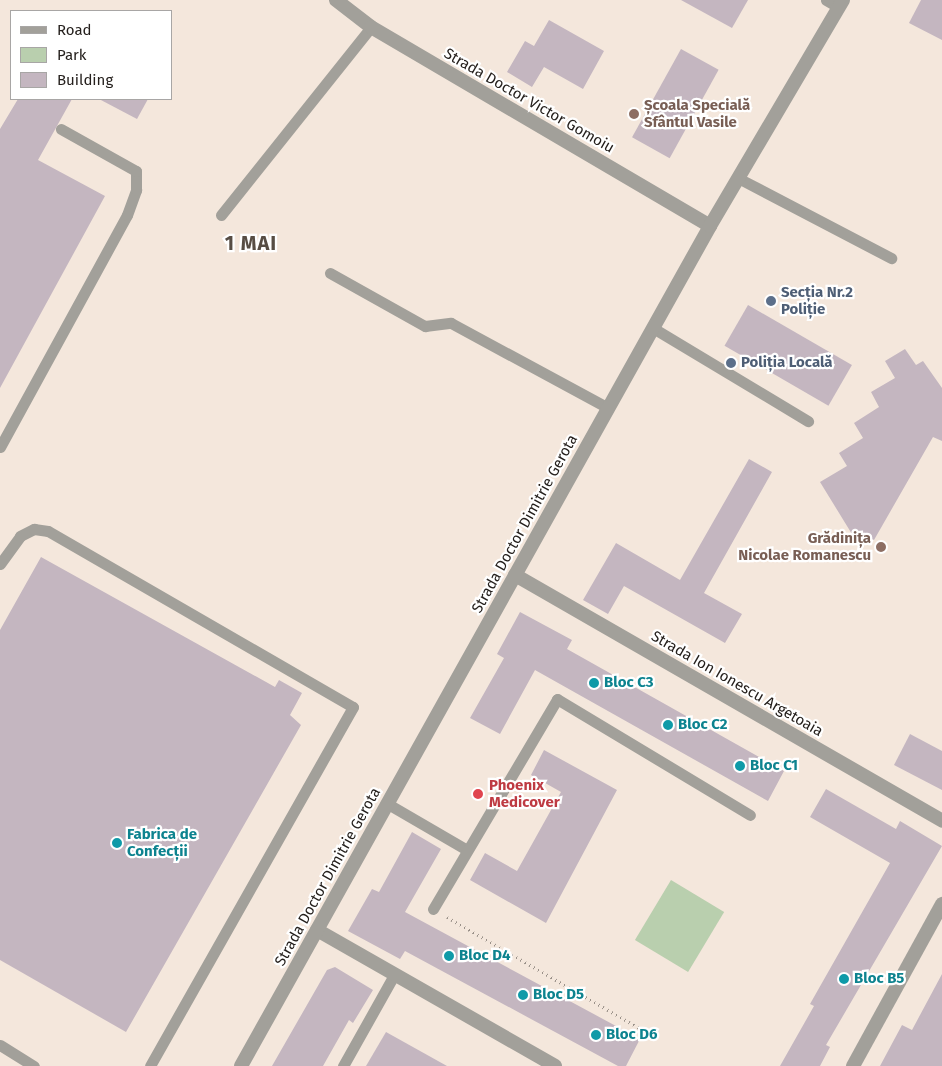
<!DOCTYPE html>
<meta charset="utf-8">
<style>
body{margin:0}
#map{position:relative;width:942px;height:1066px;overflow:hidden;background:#f4e7dc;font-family:"Fira Sans",sans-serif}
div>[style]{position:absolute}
.green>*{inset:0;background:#b9cfae;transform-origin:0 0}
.building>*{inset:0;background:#c4b6c0;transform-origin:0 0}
.path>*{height:3px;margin-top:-1.5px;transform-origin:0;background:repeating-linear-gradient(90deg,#9a9189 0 1px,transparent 0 5px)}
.service>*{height:11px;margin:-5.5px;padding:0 5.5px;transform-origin:5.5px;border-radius:5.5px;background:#a2a09a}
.minor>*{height:14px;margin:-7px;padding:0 7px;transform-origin:7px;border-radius:7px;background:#a2a09a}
.dots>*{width:14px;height:14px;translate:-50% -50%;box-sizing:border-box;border:2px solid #fff;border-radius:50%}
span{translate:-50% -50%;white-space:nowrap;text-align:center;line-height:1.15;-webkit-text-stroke:4.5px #fff;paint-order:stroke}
.street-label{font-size:15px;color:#25201d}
.education-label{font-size:15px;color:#785e54;font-weight:700}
.left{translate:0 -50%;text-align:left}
.right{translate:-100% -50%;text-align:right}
.service-label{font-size:15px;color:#4e5e75;font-weight:700}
.culture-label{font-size:15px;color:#0d838f;font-weight:700}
.health-label{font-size:15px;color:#be3a42;font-weight:700}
.district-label{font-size:20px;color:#574d44;font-weight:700;letter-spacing:1px}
.legend{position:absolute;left:10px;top:10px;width:162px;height:90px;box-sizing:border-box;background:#fff;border:1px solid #a8a6a5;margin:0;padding:6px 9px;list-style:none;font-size:15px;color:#25201d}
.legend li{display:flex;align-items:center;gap:10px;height:25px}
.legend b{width:25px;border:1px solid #a8a6a5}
</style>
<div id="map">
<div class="green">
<div style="left:671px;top:880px;width:62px;height:70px;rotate:31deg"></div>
</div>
<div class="building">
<div style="clip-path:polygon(681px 0,748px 0,732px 28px)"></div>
<div style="clip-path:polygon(921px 0,942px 0,942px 40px,909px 23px)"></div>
<div style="clip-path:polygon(549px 20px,604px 51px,583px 89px,544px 67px,532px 87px,507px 72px,525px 41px,534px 46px)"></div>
<div style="left:681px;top:49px;width:43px;height:101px;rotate:29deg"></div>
<div style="clip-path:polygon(18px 99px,72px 99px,38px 160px,105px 196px,0 388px,0 129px)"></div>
<div style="clip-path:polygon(99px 99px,148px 99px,137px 119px)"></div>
<div style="left:748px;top:305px;width:120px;height:47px;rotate:30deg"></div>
<div style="clip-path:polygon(905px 349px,916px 365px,923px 361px,942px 388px,942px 441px,933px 437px,874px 540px,859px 532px,855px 539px,820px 482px,847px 466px,839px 453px,863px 438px,854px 423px,879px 407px,871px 392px,895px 378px,885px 361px)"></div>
<div style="clip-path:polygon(749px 459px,772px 472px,704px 593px,742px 614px,725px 643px,624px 586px,608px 614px,583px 600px,616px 543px,680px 580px)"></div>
<div style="clip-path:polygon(41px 557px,275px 687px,279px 680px,302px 693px,290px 715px,301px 725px,126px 1032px,0 960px,0 630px)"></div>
<div style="clip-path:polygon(520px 612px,572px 640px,567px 649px,784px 771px,768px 801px,535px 670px,500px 734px,470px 718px,504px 658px,497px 654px)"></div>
<div style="clip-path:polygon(910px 734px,942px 751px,942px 790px,894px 765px)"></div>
<div style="clip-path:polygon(544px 750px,617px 790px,546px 923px,470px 880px,485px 853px,517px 871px,561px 792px,531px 775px)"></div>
<div style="clip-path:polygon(826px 789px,896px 829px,900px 821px,942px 846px,826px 1045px,830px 1047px,820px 1066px,780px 1066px,814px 1006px,810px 1004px,890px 863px,810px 817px)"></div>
<div style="clip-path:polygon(412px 832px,441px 849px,405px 912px,640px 1039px,626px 1066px,618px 1066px,405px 951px,400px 959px,348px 931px,372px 889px,379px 892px)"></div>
<div style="clip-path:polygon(335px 967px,373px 990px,353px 1023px,349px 1020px,323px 1066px,272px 1066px,327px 970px)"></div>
<div style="clip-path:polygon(942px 974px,942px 1066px,880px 1066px,902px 1025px,912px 1030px)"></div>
<div style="clip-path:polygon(386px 1032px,447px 1066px,366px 1066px)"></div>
</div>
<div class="path">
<div style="left:447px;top:917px;width:244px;rotate:30deg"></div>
</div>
<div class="service">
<div style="left:826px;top:0;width:14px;rotate:30deg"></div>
<div style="left:738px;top:178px;width:173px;rotate:27.6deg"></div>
<div style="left:221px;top:215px;width:241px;rotate:-51.4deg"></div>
<div style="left:330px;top:273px;width:109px;rotate:29.2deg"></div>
<div style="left:425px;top:326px;width:26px;rotate:-7deg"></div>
<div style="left:451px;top:323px;width:179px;rotate:28.4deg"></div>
<div style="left:653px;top:328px;width:181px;rotate:31deg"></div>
<div style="left:0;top:447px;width:264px;rotate:-61.3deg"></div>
<div style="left:127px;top:215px;width:27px;rotate:-70deg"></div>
<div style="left:136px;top:190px;width:19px;rotate:-90deg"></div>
<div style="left:136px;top:171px;width:86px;rotate:-150.8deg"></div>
<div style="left:0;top:564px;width:34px;rotate:-54deg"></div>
<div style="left:20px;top:536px;width:16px;rotate:-27deg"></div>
<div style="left:34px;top:529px;width:14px;rotate:8deg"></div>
<div style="left:48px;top:531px;width:352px;rotate:30deg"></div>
<div style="left:353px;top:707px;width:412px;rotate:119.5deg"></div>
<div style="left:388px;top:804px;width:91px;rotate:30.2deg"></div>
<div style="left:433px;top:909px;width:244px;rotate:-59.4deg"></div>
<div style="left:557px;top:699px;width:225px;rotate:31deg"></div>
<div style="left:0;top:1045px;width:40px;rotate:32deg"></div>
<div style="left:343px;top:1066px;width:104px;rotate:-60.7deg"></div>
</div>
<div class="minor">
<div style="left:336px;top:0;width:44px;rotate:37.6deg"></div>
<div style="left:371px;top:27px;width:393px;rotate:30.4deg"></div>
<div style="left:515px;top:575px;width:493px;rotate:29.9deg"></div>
<div style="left:317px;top:930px;width:274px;rotate:29.7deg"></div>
<div style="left:241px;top:1066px;width:962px;rotate:-60.82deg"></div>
<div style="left:710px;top:226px;width:262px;rotate:-59.5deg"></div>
<div style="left:853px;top:1066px;width:185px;rotate:-61.2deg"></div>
</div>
<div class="dots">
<div style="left:634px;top:114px;background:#8d6e63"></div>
<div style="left:771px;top:301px;background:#5c6f8a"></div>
<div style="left:731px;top:363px;background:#5c6f8a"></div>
<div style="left:881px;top:547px;background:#8d6e63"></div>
<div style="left:594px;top:683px;background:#0f9aa8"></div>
<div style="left:668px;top:725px;background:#0f9aa8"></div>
<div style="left:740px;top:766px;background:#0f9aa8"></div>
<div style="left:478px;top:794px;background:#e0444e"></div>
<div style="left:117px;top:843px;background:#0f9aa8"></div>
<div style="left:449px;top:956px;background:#0f9aa8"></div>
<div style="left:844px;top:979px;background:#0f9aa8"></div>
<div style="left:523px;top:995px;background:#0f9aa8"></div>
<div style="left:596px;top:1035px;background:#0f9aa8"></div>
</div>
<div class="street-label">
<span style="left:529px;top:101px;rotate:30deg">Strada Doctor Victor Gomoiu</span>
<span style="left:525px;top:524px;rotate:-61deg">Strada Doctor Dimitrie Gerota</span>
<span style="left:737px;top:684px;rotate:30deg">Strada Ion Ionescu Argetoaia</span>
<span style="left:328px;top:877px;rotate:-61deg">Strada Doctor Dimitrie Gerota</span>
</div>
<div class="education-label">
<span class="left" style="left:644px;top:114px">Școala Specială<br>Sfântul Vasile</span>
<span class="right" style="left:871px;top:547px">Grădinița<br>Nicolae Romanescu</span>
</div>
<div class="service-label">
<span class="left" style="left:781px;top:301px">Secția Nr.2<br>Poliție</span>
<span class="left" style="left:741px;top:363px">Poliția Locală</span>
</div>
<div class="culture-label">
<span class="left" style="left:604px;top:683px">Bloc C3</span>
<span class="left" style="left:678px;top:725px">Bloc C2</span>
<span class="left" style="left:750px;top:766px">Bloc C1</span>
<span class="left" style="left:127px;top:843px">Fabrica de<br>Confecții</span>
<span class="left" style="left:459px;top:956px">Bloc D4</span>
<span class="left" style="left:854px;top:979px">Bloc B5</span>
<span class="left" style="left:533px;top:995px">Bloc D5</span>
<span class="left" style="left:606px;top:1035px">Bloc D6</span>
</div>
<div class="health-label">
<span class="left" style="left:489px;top:794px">Phoenix<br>Medicover</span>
</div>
<div class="district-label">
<span style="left:251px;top:243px">1 MAI</span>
</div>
<ul class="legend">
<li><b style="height:6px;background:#a2a09a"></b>Road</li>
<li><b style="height:14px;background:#b9cfae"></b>Park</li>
<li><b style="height:14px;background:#c4b6c0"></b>Building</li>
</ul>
</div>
